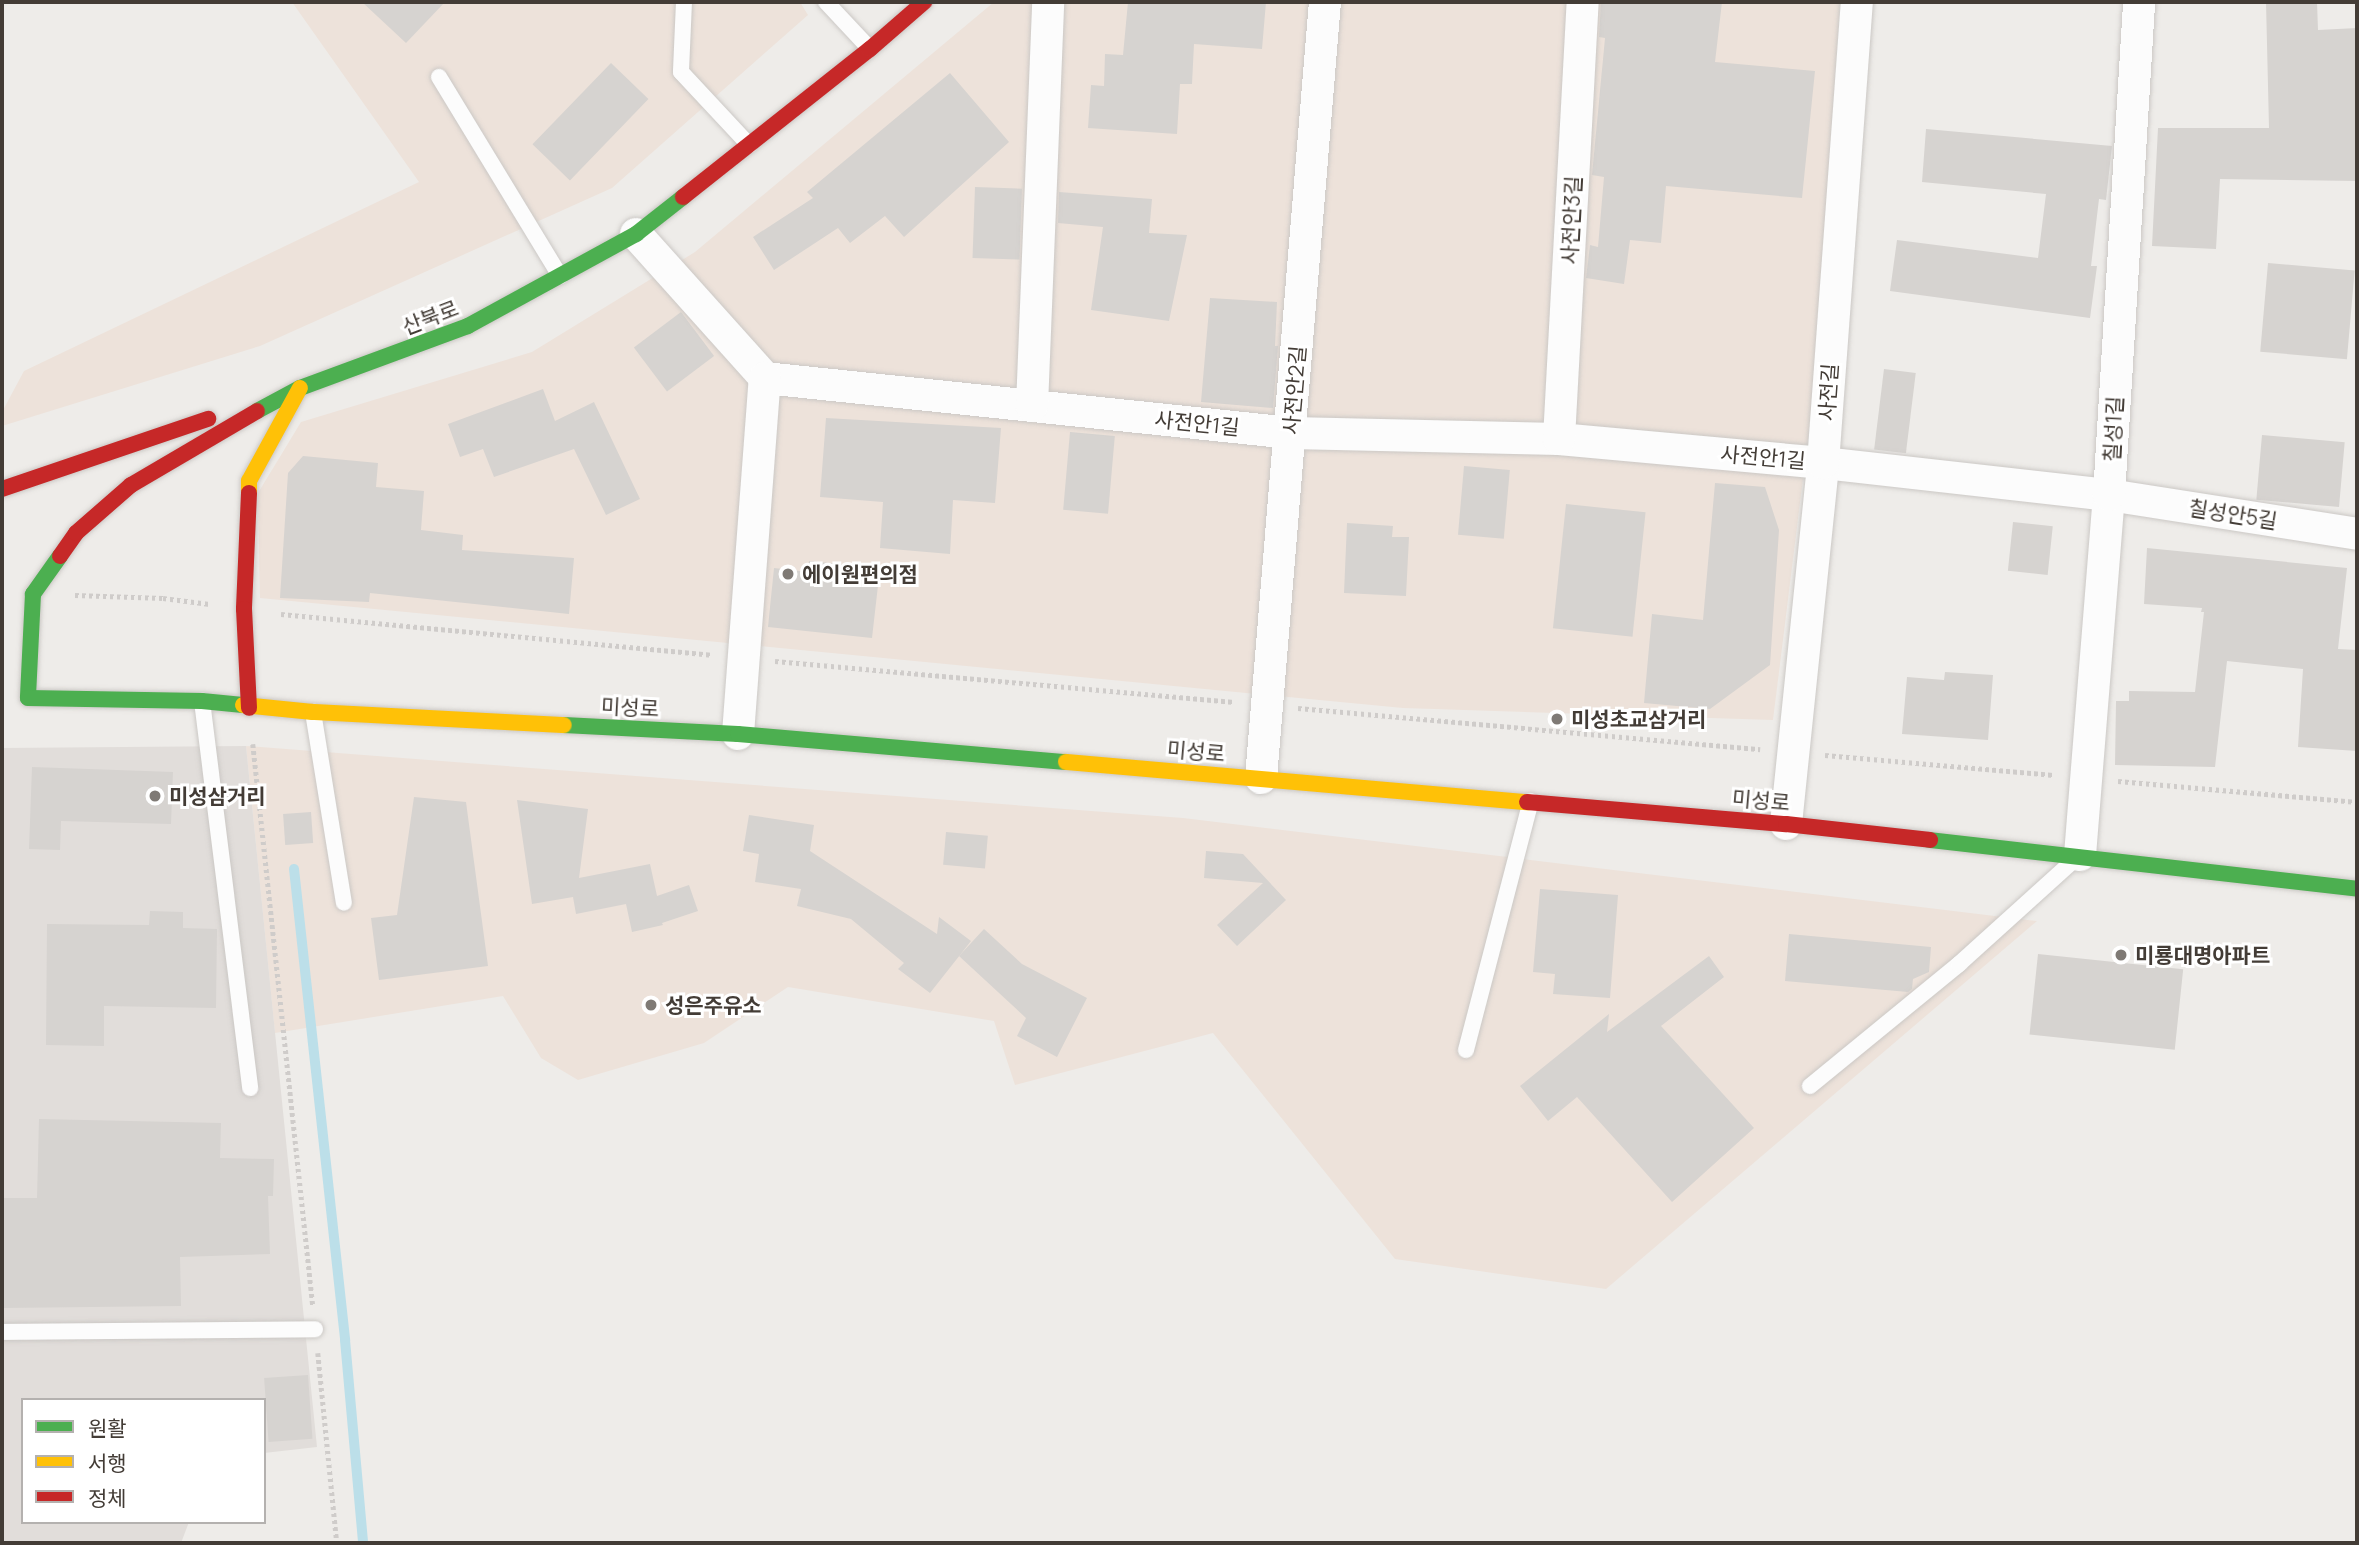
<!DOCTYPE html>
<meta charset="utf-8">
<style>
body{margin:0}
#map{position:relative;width:2359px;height:1545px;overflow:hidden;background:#eeece9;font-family:Manrope,"Noto Sans KR",sans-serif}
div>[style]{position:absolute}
.commercial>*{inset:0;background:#ede2da}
.industrial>*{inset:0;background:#e1ddda}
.stream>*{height:10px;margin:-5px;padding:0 5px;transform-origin:5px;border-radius:5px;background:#bcdfe9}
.building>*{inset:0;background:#d6d3d0;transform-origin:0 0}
.path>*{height:4.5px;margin-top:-2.25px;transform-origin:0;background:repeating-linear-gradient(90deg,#cfccca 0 3.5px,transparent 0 7px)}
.roads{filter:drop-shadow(0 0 2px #cbc8c5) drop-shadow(0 0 2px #cbc8c5)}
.lane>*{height:16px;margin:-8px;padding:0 8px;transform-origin:8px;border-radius:8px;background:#fcfcfc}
.street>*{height:32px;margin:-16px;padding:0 16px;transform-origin:16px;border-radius:16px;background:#fcfcfc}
.fast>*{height:16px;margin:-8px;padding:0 8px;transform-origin:8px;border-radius:8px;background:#4caf50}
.slow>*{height:16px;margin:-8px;padding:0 8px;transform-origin:8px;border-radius:8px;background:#ffc107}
.jam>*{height:16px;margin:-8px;padding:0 8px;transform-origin:8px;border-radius:8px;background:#c62828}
.dots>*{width:19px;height:19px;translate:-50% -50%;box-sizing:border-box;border:4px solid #fff;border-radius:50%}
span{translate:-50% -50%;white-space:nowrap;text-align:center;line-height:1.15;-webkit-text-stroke:6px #fff;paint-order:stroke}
.street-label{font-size:21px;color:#433c36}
.poi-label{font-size:21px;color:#433c36;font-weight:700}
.left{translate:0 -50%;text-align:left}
.frame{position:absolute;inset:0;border:4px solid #433c36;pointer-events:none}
.legend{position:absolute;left:21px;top:1398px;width:245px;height:126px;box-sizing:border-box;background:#fff;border:2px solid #b4b1af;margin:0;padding:9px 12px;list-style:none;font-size:21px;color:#433c36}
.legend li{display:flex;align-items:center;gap:14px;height:35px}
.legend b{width:35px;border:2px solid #b4b1af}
</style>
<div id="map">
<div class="commercial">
<div style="clip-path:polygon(292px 2px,800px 2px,808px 15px,612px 188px,260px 346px,2px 426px,2px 412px,24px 371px,419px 182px)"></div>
<div style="clip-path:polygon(994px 2px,1840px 2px,1815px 382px,1773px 720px,1403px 708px,260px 598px,258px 493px,301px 422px,532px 352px,695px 252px)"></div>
<div style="clip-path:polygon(246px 746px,1183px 818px,2037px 921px,1606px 1289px,1395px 1259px,1213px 1033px,1015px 1085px,994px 1021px,788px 987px,704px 1043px,578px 1080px,541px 1058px,503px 996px,275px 1033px)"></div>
</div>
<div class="industrial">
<div style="clip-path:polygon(246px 746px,317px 1447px,264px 1453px,264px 1400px,23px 1400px,23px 1522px,189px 1522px,181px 1543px,2px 1543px,2px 748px)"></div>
</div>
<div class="stream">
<div style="left:294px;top:869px;width:474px;rotate:83.8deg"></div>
<div style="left:345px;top:1340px;width:204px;rotate:84.9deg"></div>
</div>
<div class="building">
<div style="clip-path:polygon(362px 2px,445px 2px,406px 43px)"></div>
<div style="clip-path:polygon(1128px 2px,1266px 2px,1262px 49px,1194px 44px,1192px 84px,1180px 84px,1177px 134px,1088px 128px,1091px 85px,1104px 86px,1105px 54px,1123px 55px)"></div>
<div style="clip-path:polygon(1601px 2px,1722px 2px,1715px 62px,1815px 71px,1802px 198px,1666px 186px,1661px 243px,1630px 240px,1624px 284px,1586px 278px,1590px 245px,1598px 247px,1604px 177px,1592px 175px,1605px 38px,1599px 37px)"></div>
<div style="clip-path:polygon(2266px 2px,2317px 2px,2318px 30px,2357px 28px,2357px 181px,2220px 179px,2216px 249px,2152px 246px,2158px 128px,2269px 128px)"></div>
<div style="left:611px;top:63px;width:52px;height:113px;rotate:44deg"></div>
<div style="clip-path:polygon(950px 73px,1009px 142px,904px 237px,885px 216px,850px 243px,838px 228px,774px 270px,753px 237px,813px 198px,807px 192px)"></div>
<div style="clip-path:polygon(1926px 129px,2112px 146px,2106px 200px,2099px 199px,2091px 266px,2097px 266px,2090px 318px,1890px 291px,1897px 240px,2038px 258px,2046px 194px,1922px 182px)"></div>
<div style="left:975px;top:187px;width:47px;height:71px;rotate:2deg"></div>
<div style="clip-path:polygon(1059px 192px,1152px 199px,1149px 233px,1187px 235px,1169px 321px,1091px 310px,1103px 227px,1058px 223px)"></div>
<div style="left:2268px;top:263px;width:87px;height:89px;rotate:5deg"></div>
<div style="clip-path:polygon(1210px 298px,1277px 302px,1275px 346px,1278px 346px,1273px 408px,1201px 402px)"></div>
<div style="left:681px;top:312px;width:55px;height:59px;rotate:53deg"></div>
<div style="left:1884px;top:369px;width:32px;height:81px;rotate:7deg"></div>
<div style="clip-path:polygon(543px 389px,555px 421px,594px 402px,640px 499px,606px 515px,574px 449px,494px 477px,483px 449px,460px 457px,448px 424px)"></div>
<div style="clip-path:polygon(826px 418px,1001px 428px,995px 503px,953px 500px,950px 554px,880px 548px,883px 502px,820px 497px)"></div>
<div style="left:1070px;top:432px;width:45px;height:78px;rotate:5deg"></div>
<div style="left:2262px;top:435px;width:83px;height:65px;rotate:5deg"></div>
<div style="clip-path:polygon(303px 456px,378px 463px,376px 487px,424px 491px,421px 530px,463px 535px,462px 550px,574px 558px,569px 614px,370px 593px,369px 602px,280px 598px,288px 473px)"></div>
<div style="left:1464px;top:466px;width:46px;height:69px;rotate:5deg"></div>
<div style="clip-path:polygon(1715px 483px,1765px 487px,1779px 530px,1770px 665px,1710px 709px,1644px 703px,1652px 614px,1703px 620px)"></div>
<div style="left:1566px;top:504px;width:80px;height:125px;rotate:6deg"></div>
<div style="left:2013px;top:522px;width:40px;height:49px;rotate:6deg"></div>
<div style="clip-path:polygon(1347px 523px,1393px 526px,1392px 537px,1409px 537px,1406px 596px,1344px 593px)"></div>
<div style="clip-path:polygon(2147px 548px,2347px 568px,2338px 649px,2357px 650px,2357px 751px,2298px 747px,2303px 669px,2227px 661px,2215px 767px,2115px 765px,2116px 701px,2129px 701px,2129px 691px,2195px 692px,2204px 612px,2201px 612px,2202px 608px,2144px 604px)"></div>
<div style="clip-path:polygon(809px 561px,880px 568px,872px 638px,768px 627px,774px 568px,808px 572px)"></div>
<div style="clip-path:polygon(1945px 672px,1993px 675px,1988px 740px,1902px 734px,1907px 677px,1944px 680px)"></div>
<div style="clip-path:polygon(32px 767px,173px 772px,171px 824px,61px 821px,60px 850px,29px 849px)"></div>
<div style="clip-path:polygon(414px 797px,466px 802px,488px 966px,379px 980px,371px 918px,397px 915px)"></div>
<div style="clip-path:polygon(517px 800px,588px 809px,579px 878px,650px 864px,657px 896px,689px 885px,698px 911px,662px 923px,663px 925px,632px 932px,626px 904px,576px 914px,573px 897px,532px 904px)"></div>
<div style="left:311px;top:812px;width:31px;height:28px;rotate:86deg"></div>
<div style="clip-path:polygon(749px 815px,814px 825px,810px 851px,937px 934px,939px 917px,971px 941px,930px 993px,898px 969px,904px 963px,851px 919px,797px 906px,801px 889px,755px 882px,759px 854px,743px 851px)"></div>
<div style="left:946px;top:832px;width:42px;height:33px;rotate:5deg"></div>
<div style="clip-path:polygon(1206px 851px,1243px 854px,1286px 900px,1237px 946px,1217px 925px,1263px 883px,1204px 878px)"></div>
<div style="clip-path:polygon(1540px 889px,1618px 895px,1610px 998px,1553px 994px,1555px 974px,1533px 972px)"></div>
<div style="clip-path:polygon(150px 911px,183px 912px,183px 928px,217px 929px,216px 1008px,104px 1006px,104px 1046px,46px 1045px,47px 924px,149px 925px)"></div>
<div style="clip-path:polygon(984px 929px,1022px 964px,1087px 998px,1057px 1057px,1017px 1036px,1026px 1018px,959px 956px)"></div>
<div style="clip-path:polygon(1789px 934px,1931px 947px,1929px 972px,1913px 979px,1912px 989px,1908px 992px,1785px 981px)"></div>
<div style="left:2038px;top:954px;width:146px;height:81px;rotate:6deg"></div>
<div style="clip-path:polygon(1709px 956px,1724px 977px,1661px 1026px,1754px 1128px,1672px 1202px,1577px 1097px,1548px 1121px,1520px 1086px,1609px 1014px,1607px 1032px)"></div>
<div style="clip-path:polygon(39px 1119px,221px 1123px,220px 1158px,274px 1159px,273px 1196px,268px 1196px,270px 1254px,180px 1257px,181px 1306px,2px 1308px,2px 1198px,37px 1198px)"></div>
<div style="left:308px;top:1375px;width:64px;height:44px;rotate:86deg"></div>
</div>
<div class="path">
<div style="left:75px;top:595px;width:88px;rotate:2deg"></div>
<div style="left:163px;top:598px;width:47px;rotate:7.3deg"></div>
<div style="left:281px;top:614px;width:432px;rotate:5.4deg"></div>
<div style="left:775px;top:661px;width:461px;rotate:5.1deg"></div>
<div style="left:1298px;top:708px;width:464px;rotate:5.1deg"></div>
<div style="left:253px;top:744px;width:565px;rotate:83.91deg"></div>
<div style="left:1825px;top:755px;width:229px;rotate:5deg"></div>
<div style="left:2118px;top:781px;width:240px;rotate:5deg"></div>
<div style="left:318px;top:1353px;width:191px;rotate:84.3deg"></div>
</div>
<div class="roads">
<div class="lane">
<div style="left:684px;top:2px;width:70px;rotate:92.5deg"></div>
<div style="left:681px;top:72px;width:100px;rotate:47deg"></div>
<div style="left:826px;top:2px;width:64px;rotate:46.9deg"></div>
<div style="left:439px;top:77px;width:233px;rotate:58.7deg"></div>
<div style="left:202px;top:701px;width:390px;rotate:82.9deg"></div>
<div style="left:313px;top:712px;width:193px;rotate:80.8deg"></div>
<div style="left:1466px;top:1050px;width:257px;rotate:-75.4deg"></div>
<div style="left:1810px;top:1086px;width:193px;rotate:-39.3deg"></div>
<div style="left:1959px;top:964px;width:154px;rotate:-42.1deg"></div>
<div style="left:2px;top:1332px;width:313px;rotate:-0.5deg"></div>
</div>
<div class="street">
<div style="left:636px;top:234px;width:193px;rotate:48.1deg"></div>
<div style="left:765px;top:378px;width:529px;rotate:5.97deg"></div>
<div style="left:1291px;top:433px;width:268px;rotate:1.3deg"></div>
<div style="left:1559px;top:439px;width:265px;rotate:5.2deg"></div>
<div style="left:1823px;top:463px;width:288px;rotate:6.4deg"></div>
<div style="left:2109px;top:495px;width:251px;rotate:8.9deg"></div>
<div style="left:1032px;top:406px;width:404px;rotate:-87.7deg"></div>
<div style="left:1559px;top:439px;width:438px;rotate:-86.9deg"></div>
<div style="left:738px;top:734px;width:357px;rotate:-85.7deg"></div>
<div style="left:1261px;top:778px;width:779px;rotate:-85.29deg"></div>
<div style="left:1786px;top:824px;width:363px;rotate:-84.1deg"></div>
<div style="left:1823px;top:463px;width:462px;rotate:-85.8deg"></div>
<div style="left:2080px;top:855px;width:361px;rotate:-85.4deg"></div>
<div style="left:2109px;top:495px;width:494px;rotate:-86.5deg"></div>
</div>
<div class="fast">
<div style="left:257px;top:411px;width:49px;rotate:-28.1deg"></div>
<div style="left:300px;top:388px;width:179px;rotate:-20.3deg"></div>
<div style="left:468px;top:326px;width:192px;rotate:-28.7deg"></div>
<div style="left:636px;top:234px;width:60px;rotate:-38.2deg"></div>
<div style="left:60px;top:556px;width:47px;rotate:125.4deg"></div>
<div style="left:33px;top:594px;width:104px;rotate:92.8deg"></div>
<div style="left:28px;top:698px;width:174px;rotate:1deg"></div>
<div style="left:202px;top:701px;width:41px;rotate:5.6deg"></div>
<div style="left:564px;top:725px;width:174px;rotate:3deg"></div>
<div style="left:738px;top:734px;width:329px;rotate:4.9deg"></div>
<div style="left:1930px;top:840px;width:430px;rotate:6.5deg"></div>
</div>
<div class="slow">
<div style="left:249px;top:493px;width:12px;rotate:-90deg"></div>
<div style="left:249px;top:481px;width:106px;rotate:-61.3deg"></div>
<div style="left:243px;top:705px;width:70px;rotate:5.7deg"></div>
<div style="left:313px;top:712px;width:251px;rotate:3deg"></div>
<div style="left:1066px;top:762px;width:463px;rotate:5deg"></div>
</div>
<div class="jam">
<div style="left:683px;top:197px;width:238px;rotate:-38.4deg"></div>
<div style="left:870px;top:49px;width:72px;rotate:-41deg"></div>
<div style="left:2px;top:489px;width:218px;rotate:-18.8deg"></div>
<div style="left:249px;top:493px;width:116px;rotate:92.5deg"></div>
<div style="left:244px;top:609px;width:99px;rotate:87.1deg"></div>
<div style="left:60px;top:556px;width:28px;rotate:-55deg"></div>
<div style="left:76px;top:533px;width:73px;rotate:-41.1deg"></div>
<div style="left:131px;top:485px;width:146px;rotate:-30.4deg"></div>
<div style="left:1527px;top:802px;width:260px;rotate:4.9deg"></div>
<div style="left:1786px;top:824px;width:145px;rotate:6.3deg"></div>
</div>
</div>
<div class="dots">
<div style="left:788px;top:574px;background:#7f7a75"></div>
<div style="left:1557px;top:719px;background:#7f7a75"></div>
<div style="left:155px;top:796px;background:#7f7a75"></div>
<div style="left:2121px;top:955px;background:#7f7a75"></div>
<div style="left:651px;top:1005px;background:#7f7a75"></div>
</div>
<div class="street-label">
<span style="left:1571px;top:220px;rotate:-87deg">사전안3길</span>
<span style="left:430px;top:317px;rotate:-21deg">산북로</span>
<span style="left:1294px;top:390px;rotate:-85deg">사전안2길</span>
<span style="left:1828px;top:392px;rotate:-86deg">사전길</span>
<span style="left:1197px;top:423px;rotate:6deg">사전안1길</span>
<span style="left:2113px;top:429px;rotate:-87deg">칠성1길</span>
<span style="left:1763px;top:457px;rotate:5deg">사전안1길</span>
<span style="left:2233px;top:514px;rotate:9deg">칠성안5길</span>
<span style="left:630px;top:707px;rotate:3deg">미성로</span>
<span style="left:1196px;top:751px;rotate:5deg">미성로</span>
<span style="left:1761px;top:800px;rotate:5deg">미성로</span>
</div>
<div class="poi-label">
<span class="left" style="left:802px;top:574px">에이원편의점</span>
<span class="left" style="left:1571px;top:719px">미성초교삼거리</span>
<span class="left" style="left:169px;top:796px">미성삼거리</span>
<span class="left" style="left:2135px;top:955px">미룡대명아파트</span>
<span class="left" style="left:665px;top:1005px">성은주유소</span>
</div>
<div class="frame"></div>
<ul class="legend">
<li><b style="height:9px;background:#4caf50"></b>원활</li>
<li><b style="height:9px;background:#ffc107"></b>서행</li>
<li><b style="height:9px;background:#c62828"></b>정체</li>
</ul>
</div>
